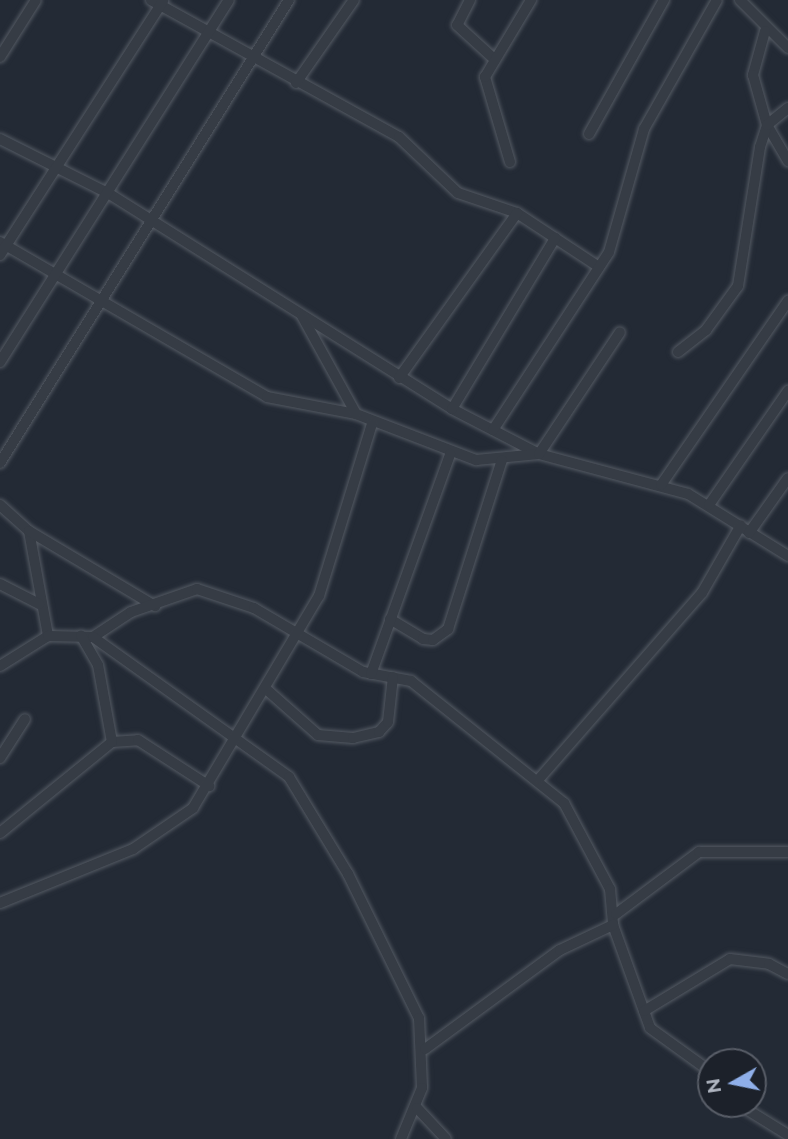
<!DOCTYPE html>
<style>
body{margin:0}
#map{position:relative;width:788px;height:1139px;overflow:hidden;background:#232a35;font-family:Raleway,sans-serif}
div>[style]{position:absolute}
.roads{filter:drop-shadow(0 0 2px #545a63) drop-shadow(0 0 2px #545a63)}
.minor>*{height:10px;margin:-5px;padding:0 5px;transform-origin:5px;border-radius:5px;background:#363c45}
span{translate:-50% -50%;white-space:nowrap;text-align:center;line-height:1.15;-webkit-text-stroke:6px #1c212a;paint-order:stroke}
.north{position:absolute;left:697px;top:1048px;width:70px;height:70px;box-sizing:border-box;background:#1c212a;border:2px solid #585d67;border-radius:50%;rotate:261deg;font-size:19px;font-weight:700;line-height:28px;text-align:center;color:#b1b7c2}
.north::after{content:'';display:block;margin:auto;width:24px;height:32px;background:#8fafe9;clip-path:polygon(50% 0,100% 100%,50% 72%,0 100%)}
</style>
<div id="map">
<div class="roads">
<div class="minor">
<div style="left:151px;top:0;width:283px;rotate:28.9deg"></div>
<div style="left:399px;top:137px;width:81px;rotate:43.5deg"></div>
<div style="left:458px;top:193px;width:62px;rotate:18.7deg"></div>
<div style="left:517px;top:213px;width:98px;rotate:33.4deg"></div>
<div style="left:470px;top:0;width:28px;rotate:117deg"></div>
<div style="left:457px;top:25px;width:47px;rotate:42.4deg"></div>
<div style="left:740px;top:0;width:68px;rotate:45deg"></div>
<div style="left:765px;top:31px;width:46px;rotate:105.3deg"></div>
<div style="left:753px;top:75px;width:52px;rotate:74.4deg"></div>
<div style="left:767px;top:125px;width:42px;rotate:59.7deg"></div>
<div style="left:0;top:57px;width:67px;rotate:-57.7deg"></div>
<div style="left:296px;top:83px;width:101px;rotate:-55.1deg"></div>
<div style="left:589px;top:134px;width:154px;rotate:-60.8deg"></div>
<div style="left:0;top:139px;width:121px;rotate:26.6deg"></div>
<div style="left:108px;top:193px;width:406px;rotate:32.1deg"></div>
<div style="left:452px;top:409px;width:98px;rotate:27.3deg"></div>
<div style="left:539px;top:454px;width:154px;rotate:15deg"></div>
<div style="left:688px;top:494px;width:118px;rotate:31.8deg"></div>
<div style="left:510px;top:162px;width:89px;rotate:-106.4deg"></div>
<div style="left:485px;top:77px;width:90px;rotate:-59.1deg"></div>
<div style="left:0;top:242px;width:309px;rotate:30.1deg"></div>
<div style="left:267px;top:397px;width:91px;rotate:10.8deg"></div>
<div style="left:356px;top:414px;width:129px;rotate:21deg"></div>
<div style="left:476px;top:460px;width:63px;rotate:-5.4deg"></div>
<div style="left:539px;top:454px;width:146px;rotate:-56.4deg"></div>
<div style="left:0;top:255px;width:302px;rotate:-57.3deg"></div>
<div style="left:302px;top:316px;width:112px;rotate:61.1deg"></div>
<div style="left:678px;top:352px;width:36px;rotate:-38deg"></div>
<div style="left:706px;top:330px;width:54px;rotate:-54deg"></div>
<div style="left:738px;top:286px;width:141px;rotate:-81deg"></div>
<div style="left:760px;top:147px;width:23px;rotate:-72deg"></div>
<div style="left:767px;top:125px;width:27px;rotate:-39deg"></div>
<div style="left:0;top:362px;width:428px;rotate:-57.7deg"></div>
<div style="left:399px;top:378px;width:203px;rotate:-54.4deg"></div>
<div style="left:452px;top:409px;width:200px;rotate:-58.9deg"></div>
<div style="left:493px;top:430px;width:212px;rotate:-56.9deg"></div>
<div style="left:609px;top:252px;width:128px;rotate:-74.1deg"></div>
<div style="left:644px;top:129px;width:148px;rotate:-60.5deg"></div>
<div style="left:0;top:463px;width:546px;rotate:-58.03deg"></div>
<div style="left:661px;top:485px;width:224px;rotate:-55.4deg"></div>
<div style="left:0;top:505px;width:39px;rotate:42deg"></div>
<div style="left:29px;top:531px;width:107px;rotate:79.7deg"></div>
<div style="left:709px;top:505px;width:139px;rotate:-55.3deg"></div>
<div style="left:29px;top:531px;width:147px;rotate:30.8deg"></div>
<div style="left:749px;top:533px;width:67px;rotate:-54.7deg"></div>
<div style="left:0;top:584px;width:44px;rotate:27.1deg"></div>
<div style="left:390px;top:619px;width:39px;rotate:31deg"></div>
<div style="left:423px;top:639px;width:10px;rotate:6deg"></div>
<div style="left:433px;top:640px;width:19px;rotate:-36deg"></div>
<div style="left:448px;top:629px;width:177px;rotate:-72.3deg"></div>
<div style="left:93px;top:637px;width:45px;rotate:-33.3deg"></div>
<div style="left:131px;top:612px;width:70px;rotate:-19.2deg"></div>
<div style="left:197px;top:589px;width:60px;rotate:18.4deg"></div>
<div style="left:254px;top:608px;width:126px;rotate:30.4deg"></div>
<div style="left:363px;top:672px;width:49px;rotate:10.6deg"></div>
<div style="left:411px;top:681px;width:196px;rotate:38.6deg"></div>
<div style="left:564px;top:803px;width:98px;rotate:61.9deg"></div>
<div style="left:610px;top:889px;width:36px;rotate:85deg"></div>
<div style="left:613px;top:925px;width:109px;rotate:70.2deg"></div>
<div style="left:650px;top:1028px;width:75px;rotate:35.8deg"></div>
<div style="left:0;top:666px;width:57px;rotate:-32deg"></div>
<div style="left:48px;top:636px;width:45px;rotate:1.3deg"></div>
<div style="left:93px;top:637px;width:241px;rotate:35.5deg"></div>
<div style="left:289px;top:777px;width:114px;rotate:58.7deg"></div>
<div style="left:348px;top:874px;width:161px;rotate:63.8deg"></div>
<div style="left:419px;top:1018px;width:70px;rotate:87.5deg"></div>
<div style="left:422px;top:1088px;width:55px;rotate:112.4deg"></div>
<div style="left:371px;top:674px;width:234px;rotate:-70.2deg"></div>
<div style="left:266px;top:689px;width:69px;rotate:41.5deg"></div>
<div style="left:318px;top:735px;width:35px;rotate:5deg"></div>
<div style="left:353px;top:738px;width:27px;rotate:-13deg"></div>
<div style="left:379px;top:732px;width:13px;rotate:-48deg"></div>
<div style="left:388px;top:722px;width:45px;rotate:-83.7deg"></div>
<div style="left:112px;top:742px;width:26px;rotate:-4deg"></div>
<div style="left:138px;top:740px;width:85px;rotate:32.9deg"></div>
<div style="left:0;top:758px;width:46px;rotate:-57.3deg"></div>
<div style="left:539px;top:779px;width:247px;rotate:-48.8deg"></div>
<div style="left:702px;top:593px;width:78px;rotate:-60.2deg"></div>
<div style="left:0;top:833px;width:144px;rotate:-39.1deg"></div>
<div style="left:112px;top:742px;width:78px;rotate:-100.3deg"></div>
<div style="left:98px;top:665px;width:34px;rotate:-120deg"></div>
<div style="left:0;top:903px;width:144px;rotate:-22.1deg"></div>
<div style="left:133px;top:849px;width:73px;rotate:-34.3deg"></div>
<div style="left:193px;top:808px;width:247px;rotate:-59.3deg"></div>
<div style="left:319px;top:596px;width:180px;rotate:-72.9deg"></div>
<div style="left:616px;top:914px;width:104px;rotate:-36.8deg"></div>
<div style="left:699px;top:852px;width:89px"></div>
<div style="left:644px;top:1011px;width:100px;rotate:-31.2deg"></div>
<div style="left:730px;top:959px;width:39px;rotate:7deg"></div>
<div style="left:769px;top:964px;width:21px;rotate:28deg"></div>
<div style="left:425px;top:1049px;width:167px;rotate:-36.3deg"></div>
<div style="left:560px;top:950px;width:59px;rotate:-25.3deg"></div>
<div style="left:738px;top:1104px;width:59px;rotate:31.8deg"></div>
<div style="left:417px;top:1108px;width:42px;rotate:46.9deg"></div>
</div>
</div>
<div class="north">N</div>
</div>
